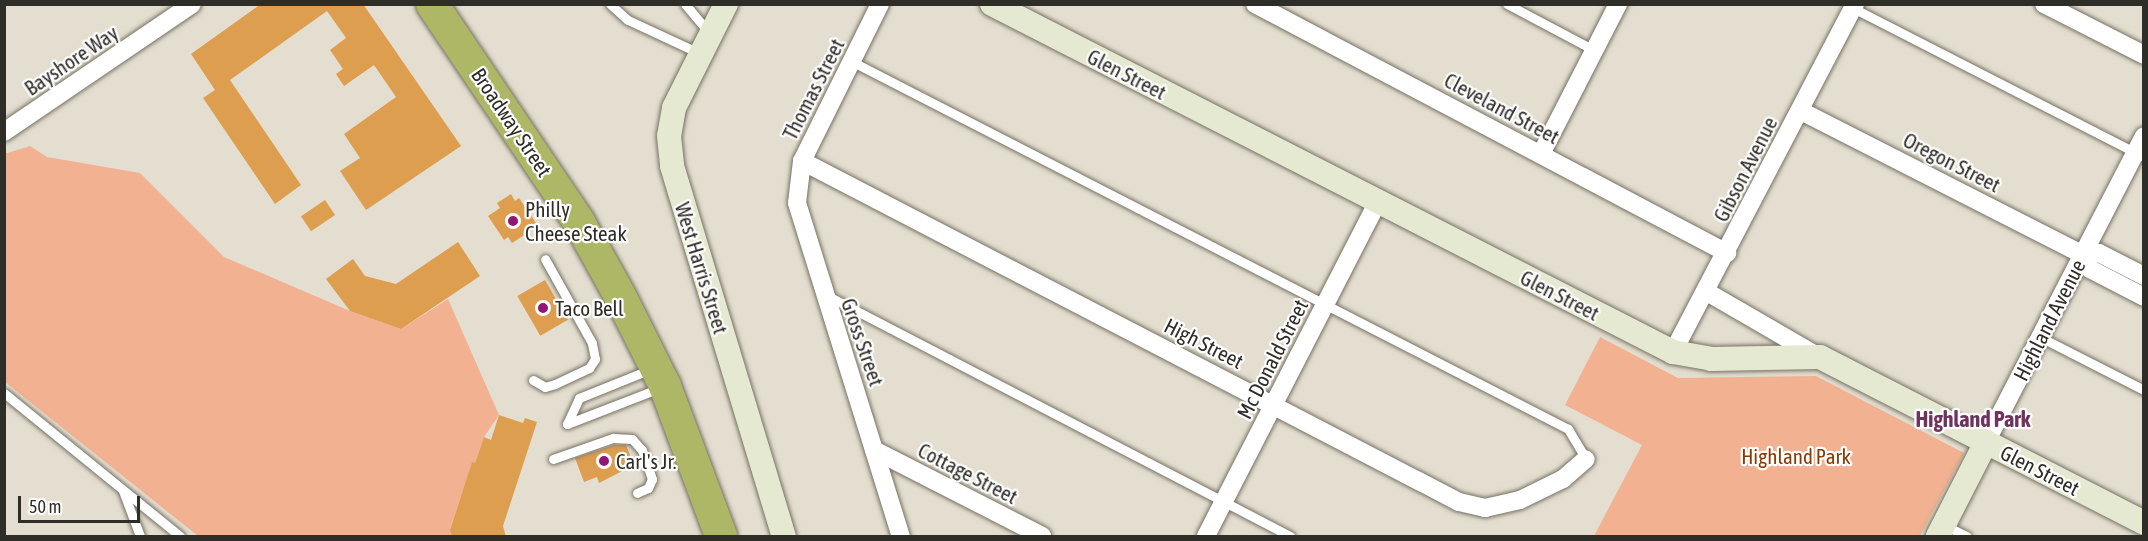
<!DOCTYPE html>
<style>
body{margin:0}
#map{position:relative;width:2148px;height:541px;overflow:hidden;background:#e3decf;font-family:"Asap Condensed",sans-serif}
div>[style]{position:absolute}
.green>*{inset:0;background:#f2b292}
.building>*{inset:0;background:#dd9e4f;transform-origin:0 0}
.roads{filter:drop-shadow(0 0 2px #767164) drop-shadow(0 0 2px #767164)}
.lane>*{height:9px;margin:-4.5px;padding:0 4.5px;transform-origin:4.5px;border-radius:4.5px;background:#fff}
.street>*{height:18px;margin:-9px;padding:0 9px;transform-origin:9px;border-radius:9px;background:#fff}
.secondary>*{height:24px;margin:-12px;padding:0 12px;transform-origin:12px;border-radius:12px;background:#e6e9d1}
.highway>*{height:32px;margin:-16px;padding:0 16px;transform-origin:16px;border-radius:16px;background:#adb765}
.dots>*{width:16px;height:16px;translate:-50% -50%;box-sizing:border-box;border:3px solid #fff;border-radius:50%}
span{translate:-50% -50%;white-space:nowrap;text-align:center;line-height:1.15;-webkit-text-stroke:4.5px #fff;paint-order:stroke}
.street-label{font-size:21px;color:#2f2d28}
.poi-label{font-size:21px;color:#2f2d28}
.left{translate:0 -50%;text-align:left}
.park-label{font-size:21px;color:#893b05}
.neighbourhood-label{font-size:22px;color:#6f345d;font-weight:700}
.frame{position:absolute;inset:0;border:6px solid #2f2d28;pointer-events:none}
.scale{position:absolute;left:18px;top:496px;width:122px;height:27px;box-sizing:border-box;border:3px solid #2f2d28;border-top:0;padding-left:8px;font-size:18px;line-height:21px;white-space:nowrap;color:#2f2d28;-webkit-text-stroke:4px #fff;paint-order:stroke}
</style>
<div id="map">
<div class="green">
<div style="clip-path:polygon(30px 146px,47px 157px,140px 173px,224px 257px,350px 311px,401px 329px,448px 299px,499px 415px,484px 437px,475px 463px,472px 463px,450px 529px,452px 536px,198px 536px,5px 382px,4px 154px)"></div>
<div style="clip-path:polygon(1600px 337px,1678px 378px,1816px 376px,1964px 453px,1920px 536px,1594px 536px,1642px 445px,1565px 405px)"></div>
</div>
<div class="building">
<div style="clip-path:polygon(261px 4px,363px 4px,461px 146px,366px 210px,340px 171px,360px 158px,344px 134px,396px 97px,374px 65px,344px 86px,336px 74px,343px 69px,330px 50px,346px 38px,327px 11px,230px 80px,301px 185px,275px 204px,203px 98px,215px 90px,191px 54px)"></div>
<div style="clip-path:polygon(511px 194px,515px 201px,519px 198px,538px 226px,512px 243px,508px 237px,504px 240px,488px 216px,500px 208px,497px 203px)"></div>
<div style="left:325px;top:200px;width:18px;height:29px;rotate:56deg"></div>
<div style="clip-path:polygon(458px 242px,480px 276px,401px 329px,350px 311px,326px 279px,353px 259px,365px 276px,396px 284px)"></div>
<div style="left:545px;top:280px;width:46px;height:32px;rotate:60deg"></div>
<div style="clip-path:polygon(499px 415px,523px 423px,525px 418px,537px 422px,503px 526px,506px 537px,452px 537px,450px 530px,472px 462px,475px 463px,484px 437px,491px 440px)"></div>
<div style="clip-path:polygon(614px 445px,626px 445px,634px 465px,599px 483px,597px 477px,584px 482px,575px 458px)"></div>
</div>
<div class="roads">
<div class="lane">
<div style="left:610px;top:4px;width:24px;rotate:42deg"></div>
<div style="left:628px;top:20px;width:78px;rotate:24.9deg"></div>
<div style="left:685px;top:4px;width:38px;rotate:50deg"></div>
<div style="left:1507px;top:4px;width:98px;rotate:27.9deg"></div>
<div style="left:1853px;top:8px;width:327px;rotate:27.1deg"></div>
<div style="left:851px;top:61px;width:806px;rotate:27.17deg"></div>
<div style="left:1568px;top:429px;width:35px;rotate:59deg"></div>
<div style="left:828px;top:296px;width:521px;rotate:27.45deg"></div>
<div style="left:2040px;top:337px;width:117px;rotate:27deg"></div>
<div style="left:533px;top:380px;width:14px;rotate:30deg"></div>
<div style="left:545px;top:387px;width:10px;rotate:-17deg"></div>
<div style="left:555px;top:384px;width:38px;rotate:-25deg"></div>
<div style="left:589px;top:368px;width:11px;rotate:-56deg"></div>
<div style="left:595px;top:359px;width:16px;rotate:-101deg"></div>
<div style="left:592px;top:343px;width:96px;rotate:-119.2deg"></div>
<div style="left:4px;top:393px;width:227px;rotate:39.1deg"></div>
<div style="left:567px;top:424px;width:29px;rotate:-65deg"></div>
<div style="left:579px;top:398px;width:78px;rotate:-21.9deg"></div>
<div style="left:567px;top:424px;width:100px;rotate:-21.2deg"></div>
<div style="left:553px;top:459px;width:64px;rotate:-19.3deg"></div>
<div style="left:613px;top:438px;width:19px;rotate:3deg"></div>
<div style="left:632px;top:439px;width:15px;rotate:48deg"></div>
<div style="left:642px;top:450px;width:31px;rotate:71deg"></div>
<div style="left:652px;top:479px;width:10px;rotate:114deg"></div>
<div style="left:648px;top:488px;width:12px;rotate:156deg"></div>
<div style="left:123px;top:491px;width:48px;rotate:69.3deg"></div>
<div style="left:1944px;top:525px;width:25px;rotate:26deg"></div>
</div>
<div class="street">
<div style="left:880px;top:4px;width:175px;rotate:116.4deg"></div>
<div style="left:802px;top:161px;width:42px;rotate:96.8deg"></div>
<div style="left:797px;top:203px;width:349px;rotate:72.7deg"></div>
<div style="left:1255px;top:4px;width:534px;rotate:27.81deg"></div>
<div style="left:2044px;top:4px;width:112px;rotate:27deg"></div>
<div style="left:1801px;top:111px;width:315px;rotate:27deg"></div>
<div style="left:2082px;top:254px;width:17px;rotate:62deg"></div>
<div style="left:2090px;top:269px;width:61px;rotate:27.4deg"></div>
<div style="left:4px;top:132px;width:227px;rotate:-34.2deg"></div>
<div style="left:1541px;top:154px;width:169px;rotate:-62.8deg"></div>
<div style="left:802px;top:161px;width:740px;rotate:27.43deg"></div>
<div style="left:1459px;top:502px;width:27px;rotate:13deg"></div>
<div style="left:1485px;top:508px;width:36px;rotate:-13deg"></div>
<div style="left:1520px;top:500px;width:48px;rotate:-26deg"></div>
<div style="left:1563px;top:479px;width:30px;rotate:-41deg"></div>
<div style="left:2082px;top:254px;width:17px;rotate:-3deg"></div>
<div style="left:2099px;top:253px;width:51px;rotate:27.1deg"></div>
<div style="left:1707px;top:292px;width:129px;rotate:30.1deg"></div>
<div style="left:1673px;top:352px;width:393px;rotate:-62.4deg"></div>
<div style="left:1986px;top:442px;width:344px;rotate:-62.7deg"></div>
<div style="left:874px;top:450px;width:189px;rotate:27.1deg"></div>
<div style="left:1206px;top:536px;width:376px;rotate:-62.8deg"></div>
</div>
<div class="secondary">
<div style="left:726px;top:4px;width:116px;rotate:116.6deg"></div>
<div style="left:674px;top:108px;width:28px;rotate:100deg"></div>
<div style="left:669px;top:136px;width:30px;rotate:84deg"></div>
<div style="left:672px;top:166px;width:387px;rotate:73.2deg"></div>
<div style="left:992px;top:4px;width:765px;rotate:27.07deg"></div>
<div style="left:1673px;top:352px;width:39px;rotate:10deg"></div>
<div style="left:1711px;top:359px;width:109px;rotate:-1.1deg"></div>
<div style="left:1820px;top:357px;width:364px;rotate:27.1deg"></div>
<div style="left:1938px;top:536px;width:106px;rotate:-62.9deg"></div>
</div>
<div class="highway">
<div style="left:432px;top:4px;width:263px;rotate:56deg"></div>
<div style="left:579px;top:222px;width:85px;rotate:61deg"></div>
<div style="left:620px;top:296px;width:101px;rotate:63.4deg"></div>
<div style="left:665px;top:386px;width:160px;rotate:69.5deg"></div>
</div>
</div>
<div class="dots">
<div style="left:513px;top:221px;background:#901774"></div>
<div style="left:543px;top:308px;background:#901774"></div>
<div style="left:604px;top:461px;background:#901774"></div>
</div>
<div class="street-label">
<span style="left:71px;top:60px;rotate:-34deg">Bayshore Way</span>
<span style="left:1127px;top:74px;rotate:27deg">Glen Street</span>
<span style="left:813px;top:89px;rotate:-63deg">Thomas Street</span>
<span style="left:1502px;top:108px;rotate:28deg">Cleveland Street</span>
<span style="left:512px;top:122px;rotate:56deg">Broadway Street</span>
<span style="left:1952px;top:162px;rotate:27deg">Oregon Street</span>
<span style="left:1745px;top:169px;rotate:-63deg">Gibson Avenue</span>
<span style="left:702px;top:268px;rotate:73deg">West Harris Street</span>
<span style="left:1560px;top:295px;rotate:27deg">Glen Street</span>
<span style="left:2049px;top:320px;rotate:-63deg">Highland Avenue</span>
<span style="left:863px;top:342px;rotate:71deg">Gross Street</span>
<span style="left:1204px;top:343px;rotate:27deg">High Street</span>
<span style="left:1272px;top:359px;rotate:-63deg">Mc Donald Street</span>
<span style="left:2040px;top:470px;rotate:27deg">Glen Street</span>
<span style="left:968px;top:473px;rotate:27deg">Cottage Street</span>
</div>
<div class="poi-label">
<span class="left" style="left:525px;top:221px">Philly<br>Cheese Steak</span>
<span class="left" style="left:555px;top:308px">Taco Bell</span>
<span class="left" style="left:616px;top:461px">Carl's Jr.</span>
</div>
<div class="park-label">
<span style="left:1796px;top:456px">Highland Park</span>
</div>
<div class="neighbourhood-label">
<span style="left:1973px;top:420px">Highland Park</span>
</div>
<div class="frame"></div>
<div class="scale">50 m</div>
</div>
